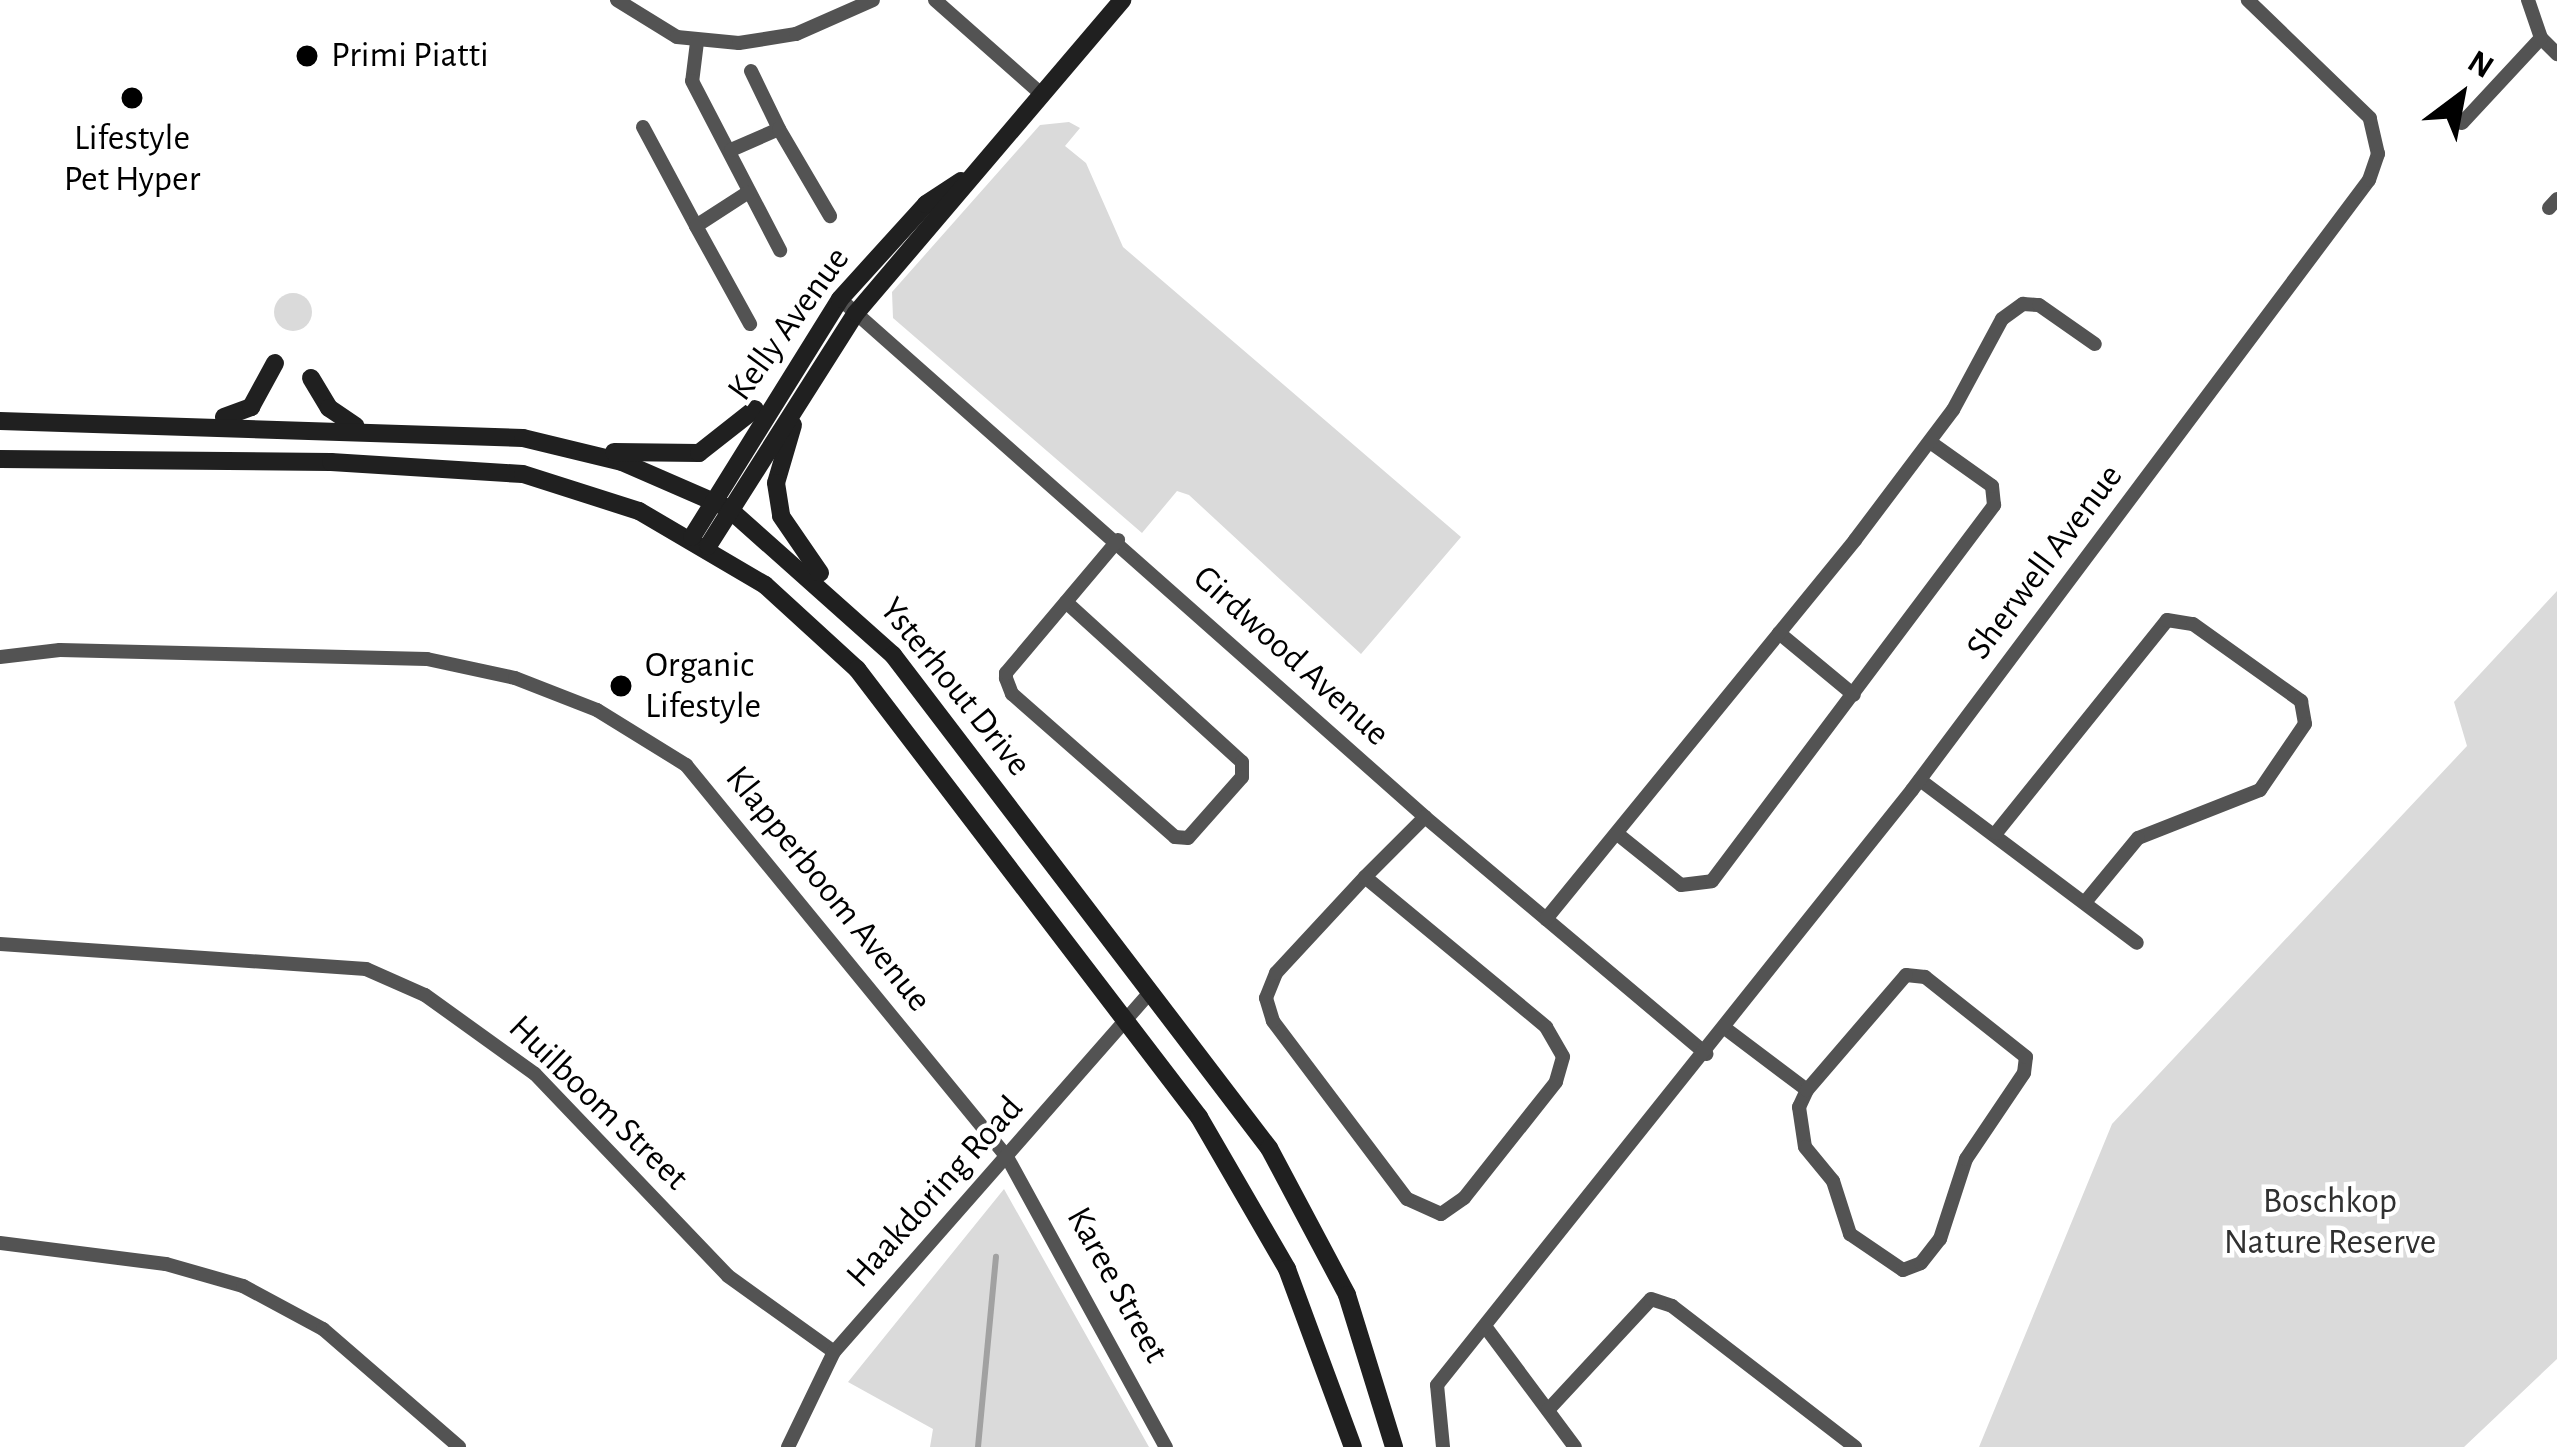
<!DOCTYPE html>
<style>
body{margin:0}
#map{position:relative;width:2557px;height:1447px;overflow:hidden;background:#fff;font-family:"Alegreya Sans",sans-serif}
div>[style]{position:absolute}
.green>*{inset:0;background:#dadada}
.round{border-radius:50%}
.stream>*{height:6px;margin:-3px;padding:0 3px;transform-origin:3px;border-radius:3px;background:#a1a1a1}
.street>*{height:14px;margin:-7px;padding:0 7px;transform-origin:7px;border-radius:7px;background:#535353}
.secondary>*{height:18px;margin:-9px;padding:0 9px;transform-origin:9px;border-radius:9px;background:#202020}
.dots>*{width:33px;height:33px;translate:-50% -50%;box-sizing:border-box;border:6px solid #fff;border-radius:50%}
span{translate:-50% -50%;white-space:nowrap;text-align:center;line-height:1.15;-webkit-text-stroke:9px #fff;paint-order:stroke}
.poi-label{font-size:36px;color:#000}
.left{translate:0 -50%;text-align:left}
.street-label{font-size:36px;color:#000}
.park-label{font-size:36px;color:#313131}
.north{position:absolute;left:2401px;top:36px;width:120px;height:120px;-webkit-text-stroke:9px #fff;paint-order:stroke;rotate:32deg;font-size:33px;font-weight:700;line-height:48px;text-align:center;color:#000}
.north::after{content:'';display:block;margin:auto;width:42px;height:54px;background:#000;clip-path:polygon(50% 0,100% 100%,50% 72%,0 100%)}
</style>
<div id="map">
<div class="green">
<div style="clip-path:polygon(1069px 122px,1080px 128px,1065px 146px,1086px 163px,1123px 247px,1461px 537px,1361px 654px,1189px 495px,1177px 491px,1142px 533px,893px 318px,892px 292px,1040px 125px)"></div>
<div class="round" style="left:274px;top:293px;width:38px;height:38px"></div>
<div style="clip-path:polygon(2557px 591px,2557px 1359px,2464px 1447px,1979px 1447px,2112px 1124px,2467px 746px,2454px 702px)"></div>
<div style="clip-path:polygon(1004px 1189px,1149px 1447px,930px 1447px,933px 1429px,848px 1382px)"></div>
</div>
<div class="stream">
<div style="left:978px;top:1447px;width:191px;rotate:-84.6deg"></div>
</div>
<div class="street">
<div style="left:617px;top:0;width:70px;rotate:31.7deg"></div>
<div style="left:677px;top:37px;width:62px;rotate:5.5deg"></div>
<div style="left:739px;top:43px;width:58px;rotate:-9deg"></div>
<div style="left:796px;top:34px;width:84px;rotate:-23.8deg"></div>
<div style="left:935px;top:0;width:140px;rotate:41.5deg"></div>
<div style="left:2528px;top:0;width:40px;rotate:71.1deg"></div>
<div style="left:2541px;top:38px;width:23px;rotate:45deg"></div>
<div style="left:697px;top:42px;width:39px;rotate:97deg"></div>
<div style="left:692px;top:81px;width:191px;rotate:62.5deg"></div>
<div style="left:751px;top:71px;width:64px;rotate:64.2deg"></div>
<div style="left:2462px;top:123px;width:116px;rotate:-47.1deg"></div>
<div style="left:643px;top:127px;width:112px;rotate:61.8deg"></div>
<div style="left:696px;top:226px;width:61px;rotate:-32.9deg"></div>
<div style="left:731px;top:150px;width:52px;rotate:-23.6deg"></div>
<div style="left:779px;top:129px;width:101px;rotate:59.6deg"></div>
<div style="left:2549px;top:208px;width:12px;rotate:-48deg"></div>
<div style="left:696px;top:226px;width:112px;rotate:61.1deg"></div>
<div style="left:840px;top:299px;width:781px;rotate:41.52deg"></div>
<div style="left:1425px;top:817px;width:368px;rotate:40.1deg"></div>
<div style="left:1066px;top:602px;width:238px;rotate:42.3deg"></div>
<div style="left:1242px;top:762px;width:15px;rotate:90deg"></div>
<div style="left:1242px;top:777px;width:81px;rotate:131.5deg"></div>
<div style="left:1188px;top:838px;width:13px;rotate:-176deg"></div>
<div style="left:1175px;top:837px;width:217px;rotate:-138.7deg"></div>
<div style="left:1012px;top:694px;width:17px;rotate:-111deg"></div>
<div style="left:1006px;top:678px;width:5px;rotate:-90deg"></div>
<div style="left:1006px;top:673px;width:174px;rotate:-49.9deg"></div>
<div style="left:1779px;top:633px;width:97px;rotate:39.6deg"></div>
<div style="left:0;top:657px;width:60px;rotate:-6.7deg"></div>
<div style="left:60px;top:650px;width:367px;rotate:1.4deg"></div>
<div style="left:427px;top:659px;width:90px;rotate:12.2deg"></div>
<div style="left:515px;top:678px;width:88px;rotate:21.3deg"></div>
<div style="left:597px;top:710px;width:105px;rotate:31.7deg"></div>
<div style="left:686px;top:765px;width:507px;rotate:50.69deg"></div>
<div style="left:1007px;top:1157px;width:331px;rotate:61.3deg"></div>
<div style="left:1920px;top:780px;width:271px;rotate:36.9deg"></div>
<div style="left:1996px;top:833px;width:273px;rotate:-51.2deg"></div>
<div style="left:2167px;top:620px;width:26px;rotate:9deg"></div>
<div style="left:2193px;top:624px;width:133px;rotate:35.5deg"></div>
<div style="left:2301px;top:701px;width:23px;rotate:80deg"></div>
<div style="left:2305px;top:724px;width:80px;rotate:124.3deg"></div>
<div style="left:2260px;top:790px;width:131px;rotate:158.5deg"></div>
<div style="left:2138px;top:838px;width:82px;rotate:129.5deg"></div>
<div style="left:1620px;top:836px;width:78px;rotate:38.8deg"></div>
<div style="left:1681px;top:885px;width:31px;rotate:-7deg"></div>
<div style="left:1712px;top:881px;width:470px;rotate:-53.1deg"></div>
<div style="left:1994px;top:505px;width:19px;rotate:-96deg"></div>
<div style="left:1992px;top:486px;width:76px;rotate:-144.6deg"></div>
<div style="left:1365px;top:877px;width:235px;rotate:39.6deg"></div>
<div style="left:1546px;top:1027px;width:34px;rotate:60deg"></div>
<div style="left:1563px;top:1057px;width:26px;rotate:106deg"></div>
<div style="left:1556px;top:1082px;width:148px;rotate:128.4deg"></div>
<div style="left:1464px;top:1198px;width:28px;rotate:145deg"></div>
<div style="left:1441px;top:1214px;width:37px;rotate:-156deg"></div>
<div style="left:1407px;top:1199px;width:223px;rotate:-127deg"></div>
<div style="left:1273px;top:1021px;width:24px;rotate:-107deg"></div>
<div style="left:1266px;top:998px;width:27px;rotate:-68deg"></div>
<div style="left:1276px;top:973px;width:131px;rotate:-47.2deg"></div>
<div style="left:1365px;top:877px;width:85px;rotate:-45deg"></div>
<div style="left:1546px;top:919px;width:489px;rotate:-50.8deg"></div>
<div style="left:1855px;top:540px;width:163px;rotate:-53deg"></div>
<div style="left:1953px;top:410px;width:103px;rotate:-61.7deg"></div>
<div style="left:2002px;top:319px;width:26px;rotate:-36deg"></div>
<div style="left:2023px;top:304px;width:16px;rotate:4deg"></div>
<div style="left:2039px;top:305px;width:68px;rotate:34.9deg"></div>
<div style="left:0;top:944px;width:367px;rotate:3.9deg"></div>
<div style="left:366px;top:969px;width:64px;rotate:23.8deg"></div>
<div style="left:425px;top:995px;width:135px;rotate:35.7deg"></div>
<div style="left:535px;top:1074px;width:279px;rotate:46.3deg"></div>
<div style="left:728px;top:1276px;width:130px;rotate:35.6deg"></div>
<div style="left:1726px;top:1029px;width:101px;rotate:37deg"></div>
<div style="left:1807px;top:1090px;width:19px;rotate:115deg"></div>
<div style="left:1799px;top:1107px;width:40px;rotate:81.5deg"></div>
<div style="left:1805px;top:1147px;width:44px;rotate:50.5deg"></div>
<div style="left:1833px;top:1181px;width:56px;rotate:72.2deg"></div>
<div style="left:1850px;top:1234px;width:64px;rotate:34.2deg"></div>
<div style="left:1903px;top:1270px;width:19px;rotate:-21deg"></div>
<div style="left:1921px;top:1263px;width:31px;rotate:-52deg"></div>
<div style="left:1940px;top:1239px;width:84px;rotate:-72deg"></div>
<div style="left:1966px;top:1159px;width:104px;rotate:-56deg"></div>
<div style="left:2024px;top:1073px;width:16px;rotate:-83deg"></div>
<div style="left:2026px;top:1057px;width:129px;rotate:-141.6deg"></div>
<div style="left:1925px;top:977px;width:19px;rotate:-174deg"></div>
<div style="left:1906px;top:975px;width:152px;rotate:130.7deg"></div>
<div style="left:0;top:1243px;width:167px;rotate:7.2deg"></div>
<div style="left:166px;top:1264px;width:80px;rotate:15.9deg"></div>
<div style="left:243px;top:1286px;width:91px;rotate:28.3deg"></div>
<div style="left:323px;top:1329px;width:180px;rotate:40.9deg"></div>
<div style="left:1487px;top:1329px;width:147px;rotate:53.3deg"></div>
<div style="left:1548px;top:1410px;width:151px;rotate:-47.1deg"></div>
<div style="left:1651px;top:1299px;width:22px;rotate:18deg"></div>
<div style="left:1672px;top:1306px;width:231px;rotate:37.6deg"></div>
<div style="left:788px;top:1447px;width:106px;rotate:-64.2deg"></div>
<div style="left:834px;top:1352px;width:479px;rotate:-48.7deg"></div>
<div style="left:1443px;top:1447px;width:62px;rotate:-95.5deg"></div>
<div style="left:1437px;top:1385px;width:761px;rotate:-51.4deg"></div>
<div style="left:1912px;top:790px;width:762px;rotate:-53.16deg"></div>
<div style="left:2369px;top:180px;width:28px;rotate:-71deg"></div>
<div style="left:2378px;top:154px;width:37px;rotate:-103deg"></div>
<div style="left:2370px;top:118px;width:170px;rotate:-136deg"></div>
</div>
<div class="secondary">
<div style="left:311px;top:378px;width:35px;rotate:59deg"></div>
<div style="left:329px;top:408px;width:32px;rotate:34deg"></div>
<div style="left:224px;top:417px;width:29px;rotate:-20deg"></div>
<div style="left:251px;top:407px;width:50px;rotate:-61.4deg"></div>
<div style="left:0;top:421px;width:523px;rotate:1.86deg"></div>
<div style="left:523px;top:438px;width:102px;rotate:13.6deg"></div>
<div style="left:622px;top:462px;width:116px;rotate:23.5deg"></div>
<div style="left:728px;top:508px;width:221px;rotate:41.7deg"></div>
<div style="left:893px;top:655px;width:620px;rotate:52.67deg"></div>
<div style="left:1269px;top:1148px;width:166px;rotate:62deg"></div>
<div style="left:1347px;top:1295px;width:159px;rotate:72.8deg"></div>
<div style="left:793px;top:425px;width:60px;rotate:106.3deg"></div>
<div style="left:776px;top:483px;width:33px;rotate:81deg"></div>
<div style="left:781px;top:516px;width:69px;rotate:55.6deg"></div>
<div style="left:614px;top:452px;width:85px;rotate:0.7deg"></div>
<div style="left:699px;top:453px;width:71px;rotate:-38.2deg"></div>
<div style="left:0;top:459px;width:331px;rotate:0.5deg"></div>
<div style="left:331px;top:462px;width:192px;rotate:3.6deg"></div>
<div style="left:523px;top:474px;width:122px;rotate:17.7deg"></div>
<div style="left:639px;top:511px;width:146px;rotate:30.4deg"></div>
<div style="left:765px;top:585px;width:125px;rotate:42.4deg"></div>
<div style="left:857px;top:669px;width:564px;rotate:52.64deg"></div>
<div style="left:1199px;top:1117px;width:176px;rotate:59.9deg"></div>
<div style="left:1287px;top:1269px;width:190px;rotate:69.7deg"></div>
<div style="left:692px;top:537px;width:280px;rotate:-58.1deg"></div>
<div style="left:840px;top:299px;width:128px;rotate:-47.8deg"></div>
<div style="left:926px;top:204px;width:42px;rotate:-33.3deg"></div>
<div style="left:708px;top:546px;width:276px;rotate:-57.6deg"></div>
<div style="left:856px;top:313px;width:411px;rotate:-49.6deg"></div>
</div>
<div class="dots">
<div style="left:307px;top:56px;background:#000"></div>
<div style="left:132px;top:98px;background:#000"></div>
<div style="left:621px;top:686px;background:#000"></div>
</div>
<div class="poi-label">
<span class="left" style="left:331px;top:56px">Primi Piatti</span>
<span style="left:132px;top:159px">Lifestyle<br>Pet Hyper</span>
<span class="left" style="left:645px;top:686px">Organic<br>Lifestyle</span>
</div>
<div class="street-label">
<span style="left:789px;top:324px;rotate:-54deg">Kelly Avenue</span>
<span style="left:2045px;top:562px;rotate:-53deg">Sherwell Avenue</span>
<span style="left:1291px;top:656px;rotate:42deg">Girdwood Avenue</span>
<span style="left:955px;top:687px;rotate:51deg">Ysterhout Drive</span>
<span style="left:828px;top:889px;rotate:51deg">Klapperboom Avenue</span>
<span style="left:598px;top:1103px;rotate:44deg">Huilboom Street</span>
<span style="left:935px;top:1192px;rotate:-48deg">Haakdoring Road</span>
<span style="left:1117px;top:1285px;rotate:61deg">Karee Street</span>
</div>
<div class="park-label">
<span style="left:2330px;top:1222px">Boschkop<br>Nature Reserve</span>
</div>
<div class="north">N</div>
</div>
